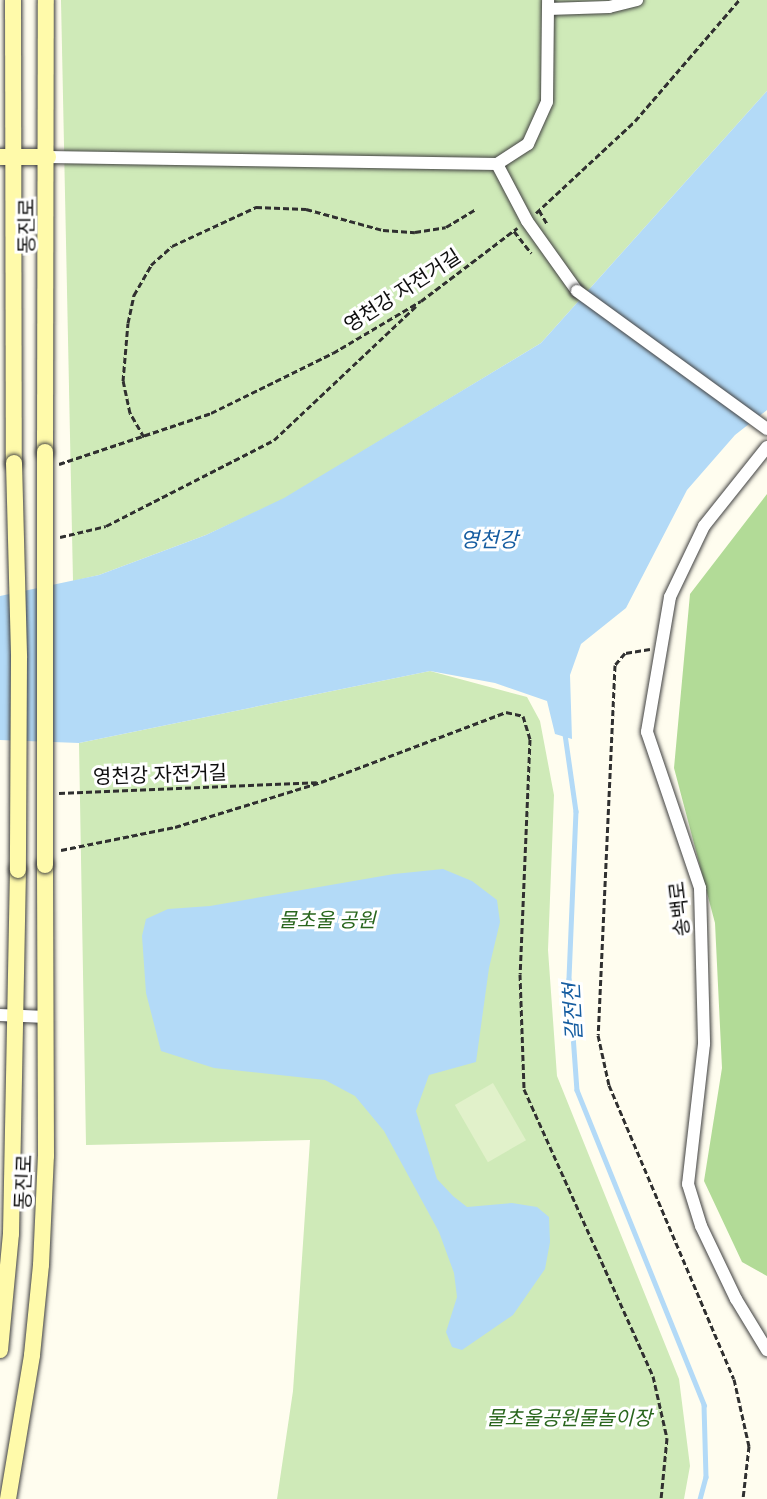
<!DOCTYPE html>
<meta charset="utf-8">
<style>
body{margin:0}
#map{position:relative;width:767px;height:1499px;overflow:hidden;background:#fffdef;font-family:"Noto Serif","Noto Sans KR",serif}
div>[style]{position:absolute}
.green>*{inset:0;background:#cfeab8}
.forest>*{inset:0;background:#b2db97}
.pitch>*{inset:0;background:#e1f1ca;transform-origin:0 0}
.water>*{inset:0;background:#b3daf7}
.stream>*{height:4.5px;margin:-2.25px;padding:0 2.25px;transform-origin:2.25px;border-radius:2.25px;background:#b3daf7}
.path>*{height:3px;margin-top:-1.5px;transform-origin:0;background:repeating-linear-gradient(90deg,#303030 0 6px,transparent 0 9px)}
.roads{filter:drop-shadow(0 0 2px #414141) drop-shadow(0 0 2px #414141)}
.street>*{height:12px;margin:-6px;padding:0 6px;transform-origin:6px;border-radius:6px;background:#fff}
.secondary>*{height:16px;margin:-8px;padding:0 8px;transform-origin:8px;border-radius:8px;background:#fffaaa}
.bridges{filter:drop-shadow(0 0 2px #414141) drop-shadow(0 0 2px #414141)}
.street-bridge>*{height:12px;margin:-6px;padding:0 6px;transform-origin:6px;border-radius:6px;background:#fff}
.secondary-bridge>*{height:16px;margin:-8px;padding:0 8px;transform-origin:8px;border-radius:8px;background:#fffaaa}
span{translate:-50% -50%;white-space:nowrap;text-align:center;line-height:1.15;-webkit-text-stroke:6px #fff;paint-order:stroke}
.street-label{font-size:20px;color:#0e0e0e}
.park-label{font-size:20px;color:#29661d;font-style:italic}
.water-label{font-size:21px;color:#165da1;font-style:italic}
</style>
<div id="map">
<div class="green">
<div style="clip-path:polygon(61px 0,767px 0,767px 91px,541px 343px,284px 499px,206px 535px,99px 575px,73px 581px)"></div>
<div style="clip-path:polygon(430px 671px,527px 697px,540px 721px,554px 795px,548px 950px,557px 1076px,679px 1379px,690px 1466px,684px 1499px,277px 1499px,293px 1391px,310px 1140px,86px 1145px,79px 743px)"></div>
</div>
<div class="forest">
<div style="clip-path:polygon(767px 494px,767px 1276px,742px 1262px,704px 1181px,722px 1068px,715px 923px,674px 768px,690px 594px)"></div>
</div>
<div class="pitch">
<div style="left:493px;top:1083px;width:66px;height:44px;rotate:60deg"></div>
</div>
<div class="water">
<div style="clip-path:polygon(767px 91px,767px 410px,735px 435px,687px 490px,626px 608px,581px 644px,570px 675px,572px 739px,555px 734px,547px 701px,495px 683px,430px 671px,79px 743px,0 740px,0 596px,99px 575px,206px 535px,284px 498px,541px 343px)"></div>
<div style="clip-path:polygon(443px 869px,472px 881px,497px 900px,500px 922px,489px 968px,476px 1062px,429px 1075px,416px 1111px,437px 1179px,453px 1196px,467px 1207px,512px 1203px,537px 1207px,549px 1217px,550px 1242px,545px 1269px,513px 1315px,462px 1350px,452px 1347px,446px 1332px,457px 1297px,454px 1273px,439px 1232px,384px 1131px,355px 1096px,325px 1080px,214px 1068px,161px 1051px,146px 993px,142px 936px,146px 919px,168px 909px,210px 906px,394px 874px)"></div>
</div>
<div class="stream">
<div style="left:565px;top:734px;width:78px;rotate:81.9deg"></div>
<div style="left:576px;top:811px;width:168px;rotate:92.4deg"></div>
<div style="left:569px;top:979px;width:111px;rotate:85.9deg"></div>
<div style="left:577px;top:1090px;width:340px;rotate:68deg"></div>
<div style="left:704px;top:1405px;width:72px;rotate:88.4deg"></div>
<div style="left:706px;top:1477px;width:23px;rotate:105deg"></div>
</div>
<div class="path">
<div style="left:539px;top:210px;width:16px;rotate:60deg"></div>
<div style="left:536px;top:213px;width:135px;rotate:-42.9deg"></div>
<div style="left:635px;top:121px;width:160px;rotate:-49.3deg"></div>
<div style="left:514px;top:231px;width:28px;rotate:52deg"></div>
<div style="left:144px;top:437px;width:28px;rotate:-120deg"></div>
<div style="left:130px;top:413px;width:33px;rotate:-102deg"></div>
<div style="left:123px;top:381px;width:58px;rotate:-85.1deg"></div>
<div style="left:128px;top:323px;width:29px;rotate:-78deg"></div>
<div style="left:134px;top:295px;width:34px;rotate:-60deg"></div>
<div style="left:151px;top:265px;width:28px;rotate:-42deg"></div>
<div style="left:172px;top:246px;width:93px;rotate:-24.9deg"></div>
<div style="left:256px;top:207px;width:50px;rotate:2.3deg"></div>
<div style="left:306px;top:209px;width:80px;rotate:15.3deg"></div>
<div style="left:383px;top:230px;width:32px;rotate:4deg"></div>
<div style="left:415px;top:232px;width:31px;rotate:-9deg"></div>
<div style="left:446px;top:227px;width:35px;rotate:-31deg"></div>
<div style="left:59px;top:464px;width:160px;rotate:-18.5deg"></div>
<div style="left:211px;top:413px;width:136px;rotate:-26.2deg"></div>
<div style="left:333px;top:353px;width:102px;rotate:-30.6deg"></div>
<div style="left:421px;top:301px;width:121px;rotate:-37.2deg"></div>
<div style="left:60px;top:537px;width:47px;rotate:-13.4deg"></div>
<div style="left:106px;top:526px;width:189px;rotate:-27.1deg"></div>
<div style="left:274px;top:440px;width:195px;rotate:-43.3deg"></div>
<div style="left:650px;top:649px;width:25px;rotate:171deg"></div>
<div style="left:625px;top:653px;width:16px;rotate:130deg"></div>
<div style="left:615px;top:665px;width:370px;rotate:92.6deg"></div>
<div style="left:598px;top:1035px;width:51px;rotate:77.6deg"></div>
<div style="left:609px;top:1085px;width:319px;rotate:67deg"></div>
<div style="left:734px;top:1379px;width:69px;rotate:77.4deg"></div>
<div style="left:749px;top:1446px;width:53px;rotate:96.5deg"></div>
<div style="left:59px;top:793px;width:258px;rotate:-2.4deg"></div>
<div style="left:61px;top:850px;width:116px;rotate:-11.4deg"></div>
<div style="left:175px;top:827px;width:153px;rotate:-17.1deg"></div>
<div style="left:321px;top:782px;width:198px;rotate:-20.7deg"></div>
<div style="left:506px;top:712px;width:17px;rotate:13deg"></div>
<div style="left:523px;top:716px;width:24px;rotate:73deg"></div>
<div style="left:530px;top:739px;width:235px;rotate:92.4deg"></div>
<div style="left:520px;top:974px;width:115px;rotate:88deg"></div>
<div style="left:524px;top:1089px;width:315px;rotate:65.8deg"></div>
<div style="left:653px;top:1376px;width:64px;rotate:77.3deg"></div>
<div style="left:667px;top:1438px;width:61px;rotate:95.6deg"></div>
</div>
<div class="roads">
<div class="street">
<div style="left:548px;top:9px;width:61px;rotate:-1.9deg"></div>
<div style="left:609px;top:7px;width:29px;rotate:-14deg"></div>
<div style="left:48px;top:157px;width:449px;rotate:0.9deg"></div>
<div style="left:497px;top:164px;width:37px;rotate:-33deg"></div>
<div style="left:528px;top:144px;width:46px;rotate:-65.7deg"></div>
<div style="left:547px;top:102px;width:102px;rotate:-89.4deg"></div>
<div style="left:497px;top:164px;width:64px;rotate:62.2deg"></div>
<div style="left:527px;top:221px;width:86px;rotate:54.5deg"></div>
<div style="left:767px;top:447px;width:101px;rotate:128.6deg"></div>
<div style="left:704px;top:526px;width:79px;rotate:115.6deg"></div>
<div style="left:670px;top:597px;width:137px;rotate:99.7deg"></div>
<div style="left:647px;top:732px;width:165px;rotate:71.2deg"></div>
<div style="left:700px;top:888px;width:156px;rotate:88.5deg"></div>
<div style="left:704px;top:1044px;width:141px;rotate:96.5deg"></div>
<div style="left:688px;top:1184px;width:44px;rotate:72.8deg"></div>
<div style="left:701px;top:1226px;width:81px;rotate:64.4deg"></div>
<div style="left:736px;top:1299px;width:60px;rotate:58.7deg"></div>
<div style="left:0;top:1015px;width:46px;rotate:2.5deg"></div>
</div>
<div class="secondary">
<div style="left:13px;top:0;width:463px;rotate:89.9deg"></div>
<div style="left:0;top:157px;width:48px"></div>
<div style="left:45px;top:452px;width:452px;rotate:-89.9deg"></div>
<div style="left:0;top:1350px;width:117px;rotate:-84.6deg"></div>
<div style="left:11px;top:1234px;width:364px;rotate:-88.9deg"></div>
<div style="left:8px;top:1499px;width:146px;rotate:-80.5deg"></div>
<div style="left:32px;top:1355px;width:90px;rotate:-84.3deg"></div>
<div style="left:41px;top:1265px;width:109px;rotate:-87.4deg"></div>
<div style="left:46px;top:1156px;width:291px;rotate:-90.2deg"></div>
</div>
</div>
<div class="bridges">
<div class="street-bridge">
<div style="left:577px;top:291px;width:235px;rotate:36deg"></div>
</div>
<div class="secondary-bridge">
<div style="left:14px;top:463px;width:195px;rotate:88.5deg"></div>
<div style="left:19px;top:658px;width:212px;rotate:90.3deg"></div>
<div style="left:45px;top:865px;width:413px;rotate:-90deg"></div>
</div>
</div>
<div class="street-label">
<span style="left:26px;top:226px;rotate:-90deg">동진로</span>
<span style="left:402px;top:290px;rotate:-33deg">영천강 자전거길</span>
<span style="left:160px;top:774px;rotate:-2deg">영천강 자전거길</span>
<span style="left:679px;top:909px;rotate:-97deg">송백로</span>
<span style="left:23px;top:1182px;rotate:-88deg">동진로</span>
</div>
<div class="park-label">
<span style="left:327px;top:919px">물초울 공원</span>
<span style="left:569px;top:1417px">물초울공원물놀이장</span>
</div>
<div class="water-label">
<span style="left:489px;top:539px">영천강</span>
<span style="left:572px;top:1012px;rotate:-93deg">갈전천</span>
</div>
</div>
